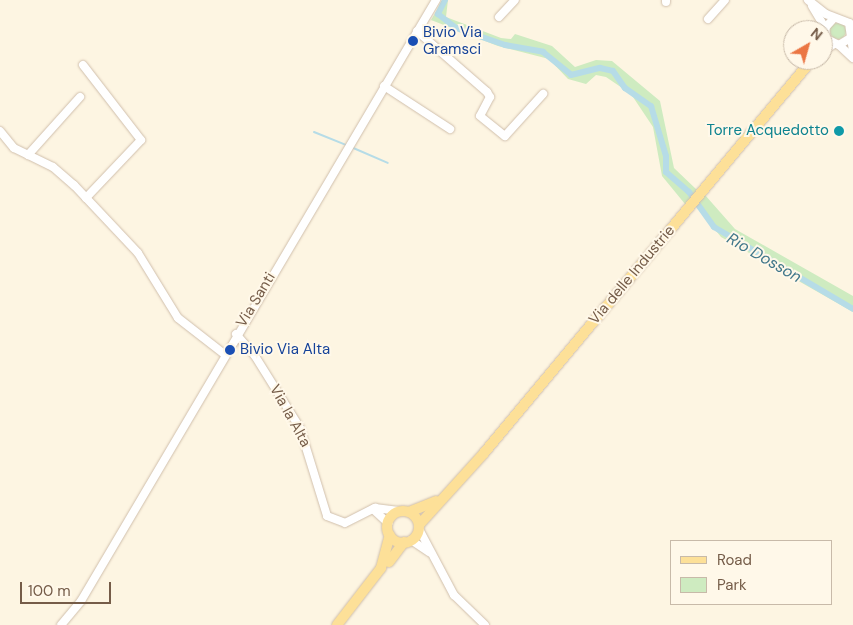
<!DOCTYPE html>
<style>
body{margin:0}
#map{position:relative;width:853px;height:625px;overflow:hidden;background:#fdf5e2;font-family:"DM Sans",sans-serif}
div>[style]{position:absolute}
.green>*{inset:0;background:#ceebc0}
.round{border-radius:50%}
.stream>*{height:2px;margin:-1px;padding:0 1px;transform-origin:1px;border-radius:1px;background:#b6dce7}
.canal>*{height:6px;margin:-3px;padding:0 3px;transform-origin:3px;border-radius:3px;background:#b6dce7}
.roads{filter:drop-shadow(0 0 1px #d0bfac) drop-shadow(0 0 1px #d0bfac)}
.minor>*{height:8px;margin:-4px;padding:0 4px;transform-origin:4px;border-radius:4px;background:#fff}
.major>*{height:10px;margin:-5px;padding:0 5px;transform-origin:5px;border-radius:5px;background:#fde098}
.major>.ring{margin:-5px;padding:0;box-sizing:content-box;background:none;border:10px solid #fde098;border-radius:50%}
.dots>*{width:14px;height:14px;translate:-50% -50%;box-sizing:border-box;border:2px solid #fff8e9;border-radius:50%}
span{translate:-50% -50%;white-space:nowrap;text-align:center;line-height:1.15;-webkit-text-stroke:4px #fff8e9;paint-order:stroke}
.transit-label{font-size:15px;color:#164399}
.left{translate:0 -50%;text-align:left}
.culture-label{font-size:15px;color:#0d838f}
.right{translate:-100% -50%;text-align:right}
.street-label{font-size:15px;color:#755c48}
.water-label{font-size:16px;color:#41778a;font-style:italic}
.legend{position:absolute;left:670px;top:540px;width:162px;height:65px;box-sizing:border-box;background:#fff8e9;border:1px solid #c8baa9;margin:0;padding:6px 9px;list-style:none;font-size:15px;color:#755c48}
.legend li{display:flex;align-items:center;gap:10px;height:25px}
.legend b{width:25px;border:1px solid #c8baa9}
.north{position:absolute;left:783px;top:20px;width:50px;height:50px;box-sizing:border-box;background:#fff8e9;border:1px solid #c8baa9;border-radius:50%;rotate:38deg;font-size:14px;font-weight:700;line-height:20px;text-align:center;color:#755c48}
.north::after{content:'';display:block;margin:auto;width:18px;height:22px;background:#eb7643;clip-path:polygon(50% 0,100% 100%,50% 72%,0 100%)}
.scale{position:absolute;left:20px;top:582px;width:91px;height:22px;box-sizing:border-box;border:2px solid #755c48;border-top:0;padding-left:6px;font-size:15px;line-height:18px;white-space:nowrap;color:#755c48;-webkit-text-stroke:4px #fff8e9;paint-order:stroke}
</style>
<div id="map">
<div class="green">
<div style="clip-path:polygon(443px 0,448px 0,446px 17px,501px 38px,511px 39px,515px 34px,552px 46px,575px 67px,596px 60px,612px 61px,660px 101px,674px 168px,697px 190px,685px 204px,662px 176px,653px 127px,631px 94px,606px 77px,596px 75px,586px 84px,568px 79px,549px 59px,498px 46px,431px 20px)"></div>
<div class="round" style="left:830px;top:23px;width:16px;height:16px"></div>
<div style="clip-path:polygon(705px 195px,735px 229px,853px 296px,853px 312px,721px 237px,696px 206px)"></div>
</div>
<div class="stream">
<div style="left:314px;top:132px;width:35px;rotate:22deg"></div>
<div style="left:351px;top:147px;width:40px;rotate:23.4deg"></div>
</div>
<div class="canal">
<div style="left:445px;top:0;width:16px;rotate:117deg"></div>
<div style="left:438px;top:14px;width:23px;rotate:38deg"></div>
<div style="left:456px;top:28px;width:52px;rotate:19.1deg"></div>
<div style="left:505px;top:45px;width:39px;rotate:10deg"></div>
<div style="left:543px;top:52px;width:36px;rotate:39deg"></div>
<div style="left:571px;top:75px;width:30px;rotate:-14deg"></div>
<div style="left:600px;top:68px;width:13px;rotate:13deg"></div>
<div style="left:613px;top:71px;width:21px;rotate:55deg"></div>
<div style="left:625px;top:88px;width:32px;rotate:35deg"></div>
<div style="left:651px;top:106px;width:52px;rotate:73.3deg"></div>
<div style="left:666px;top:156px;width:16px;rotate:90deg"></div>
<div style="left:666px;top:172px;width:30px;rotate:41deg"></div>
<div style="left:689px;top:192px;width:43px;rotate:54.5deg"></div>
<div style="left:714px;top:227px;width:161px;rotate:30.5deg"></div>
</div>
<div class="roads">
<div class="minor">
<div style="left:808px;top:0;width:23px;rotate:38deg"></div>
<div style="left:826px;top:14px;width:25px;rotate:21deg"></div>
<div style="left:849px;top:23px;width:28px;rotate:82deg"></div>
<div style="left:666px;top:2px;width:2px;rotate:-90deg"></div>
<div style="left:812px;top:6px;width:26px;rotate:59deg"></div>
<div style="left:499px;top:17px;width:23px;rotate:-47deg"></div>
<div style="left:834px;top:18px;width:13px;rotate:132deg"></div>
<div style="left:825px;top:28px;width:11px;rotate:80deg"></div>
<div style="left:827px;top:39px;width:13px;rotate:27deg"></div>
<div style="left:839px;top:45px;width:13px;rotate:-32deg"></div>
<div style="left:708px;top:19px;width:25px;rotate:-48deg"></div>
<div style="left:417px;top:31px;width:93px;rotate:41.1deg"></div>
<div style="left:487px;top:92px;width:6px;rotate:59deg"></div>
<div style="left:490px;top:97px;width:21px;rotate:118deg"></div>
<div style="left:480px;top:116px;width:32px;rotate:39deg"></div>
<div style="left:505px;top:136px;width:57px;rotate:-47.9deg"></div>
<div style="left:839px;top:45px;width:19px;rotate:43deg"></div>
<div style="left:823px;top:51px;width:13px;rotate:-32deg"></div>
<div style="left:83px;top:65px;width:95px;rotate:52.3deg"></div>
<div style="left:141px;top:140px;width:80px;rotate:133.5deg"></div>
<div style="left:806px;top:67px;width:10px;rotate:-45deg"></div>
<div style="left:384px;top:86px;width:79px;rotate:33.1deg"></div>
<div style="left:0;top:131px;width:22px;rotate:51deg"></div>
<div style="left:14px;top:148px;width:43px;rotate:26deg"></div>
<div style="left:53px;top:167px;width:28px;rotate:41deg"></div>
<div style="left:74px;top:185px;width:93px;rotate:46.7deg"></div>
<div style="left:138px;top:253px;width:76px;rotate:58.4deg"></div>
<div style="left:178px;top:318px;width:58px;rotate:38deg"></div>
<div style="left:28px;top:155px;width:78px;rotate:-48.1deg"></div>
<div style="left:236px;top:334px;width:29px;rotate:49deg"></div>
<div style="left:255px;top:356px;width:85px;rotate:58deg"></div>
<div style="left:300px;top:428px;width:92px;rotate:72.9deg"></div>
<div style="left:327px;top:516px;width:19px;rotate:21deg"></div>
<div style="left:345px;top:523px;width:34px;rotate:-27deg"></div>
<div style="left:375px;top:508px;width:26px;rotate:7deg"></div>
<div style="left:373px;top:509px;width:21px;rotate:43deg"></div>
<div style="left:419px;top:529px;width:75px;rotate:62.1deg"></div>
<div style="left:454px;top:595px;width:43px;rotate:44.1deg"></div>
<div style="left:411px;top:540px;width:22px;rotate:34deg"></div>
<div style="left:61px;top:625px;width:31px;rotate:-50deg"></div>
<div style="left:81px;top:601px;width:698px;rotate:-59.43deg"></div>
</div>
<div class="major">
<div class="ring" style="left:387px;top:511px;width:22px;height:22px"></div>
<div style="left:409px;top:512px;width:29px;rotate:-22deg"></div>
<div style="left:419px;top:525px;width:97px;rotate:-47.9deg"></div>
<div style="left:484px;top:453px;width:503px;rotate:-50.17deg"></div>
<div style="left:389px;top:562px;width:25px;rotate:-53deg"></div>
<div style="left:337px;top:625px;width:72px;rotate:-52.3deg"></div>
<div style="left:381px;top:568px;width:34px;rotate:-75deg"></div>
</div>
</div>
<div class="dots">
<div style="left:413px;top:41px;background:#1a4fb4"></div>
<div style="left:839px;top:131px;background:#0f9aa8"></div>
<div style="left:230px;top:350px;background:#1a4fb4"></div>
</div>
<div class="transit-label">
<span class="left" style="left:423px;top:41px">Bivio Via<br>Gramsci</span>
<span class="left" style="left:240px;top:350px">Bivio Via Alta</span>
</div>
<div class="culture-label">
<span class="right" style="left:829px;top:131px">Torre Acquedotto</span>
</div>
<div class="street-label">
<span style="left:632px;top:275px;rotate:-50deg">Via delle Industrie</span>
<span style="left:256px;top:300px;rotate:-59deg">Via Santi</span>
<span style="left:290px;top:416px;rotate:61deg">Via la Alta</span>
</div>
<div class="water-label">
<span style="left:764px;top:258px;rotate:30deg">Rio Dosson</span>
</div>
<ul class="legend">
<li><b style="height:6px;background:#fde098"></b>Road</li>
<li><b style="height:14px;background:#ceebc0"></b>Park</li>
</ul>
<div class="north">N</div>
<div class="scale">100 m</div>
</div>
